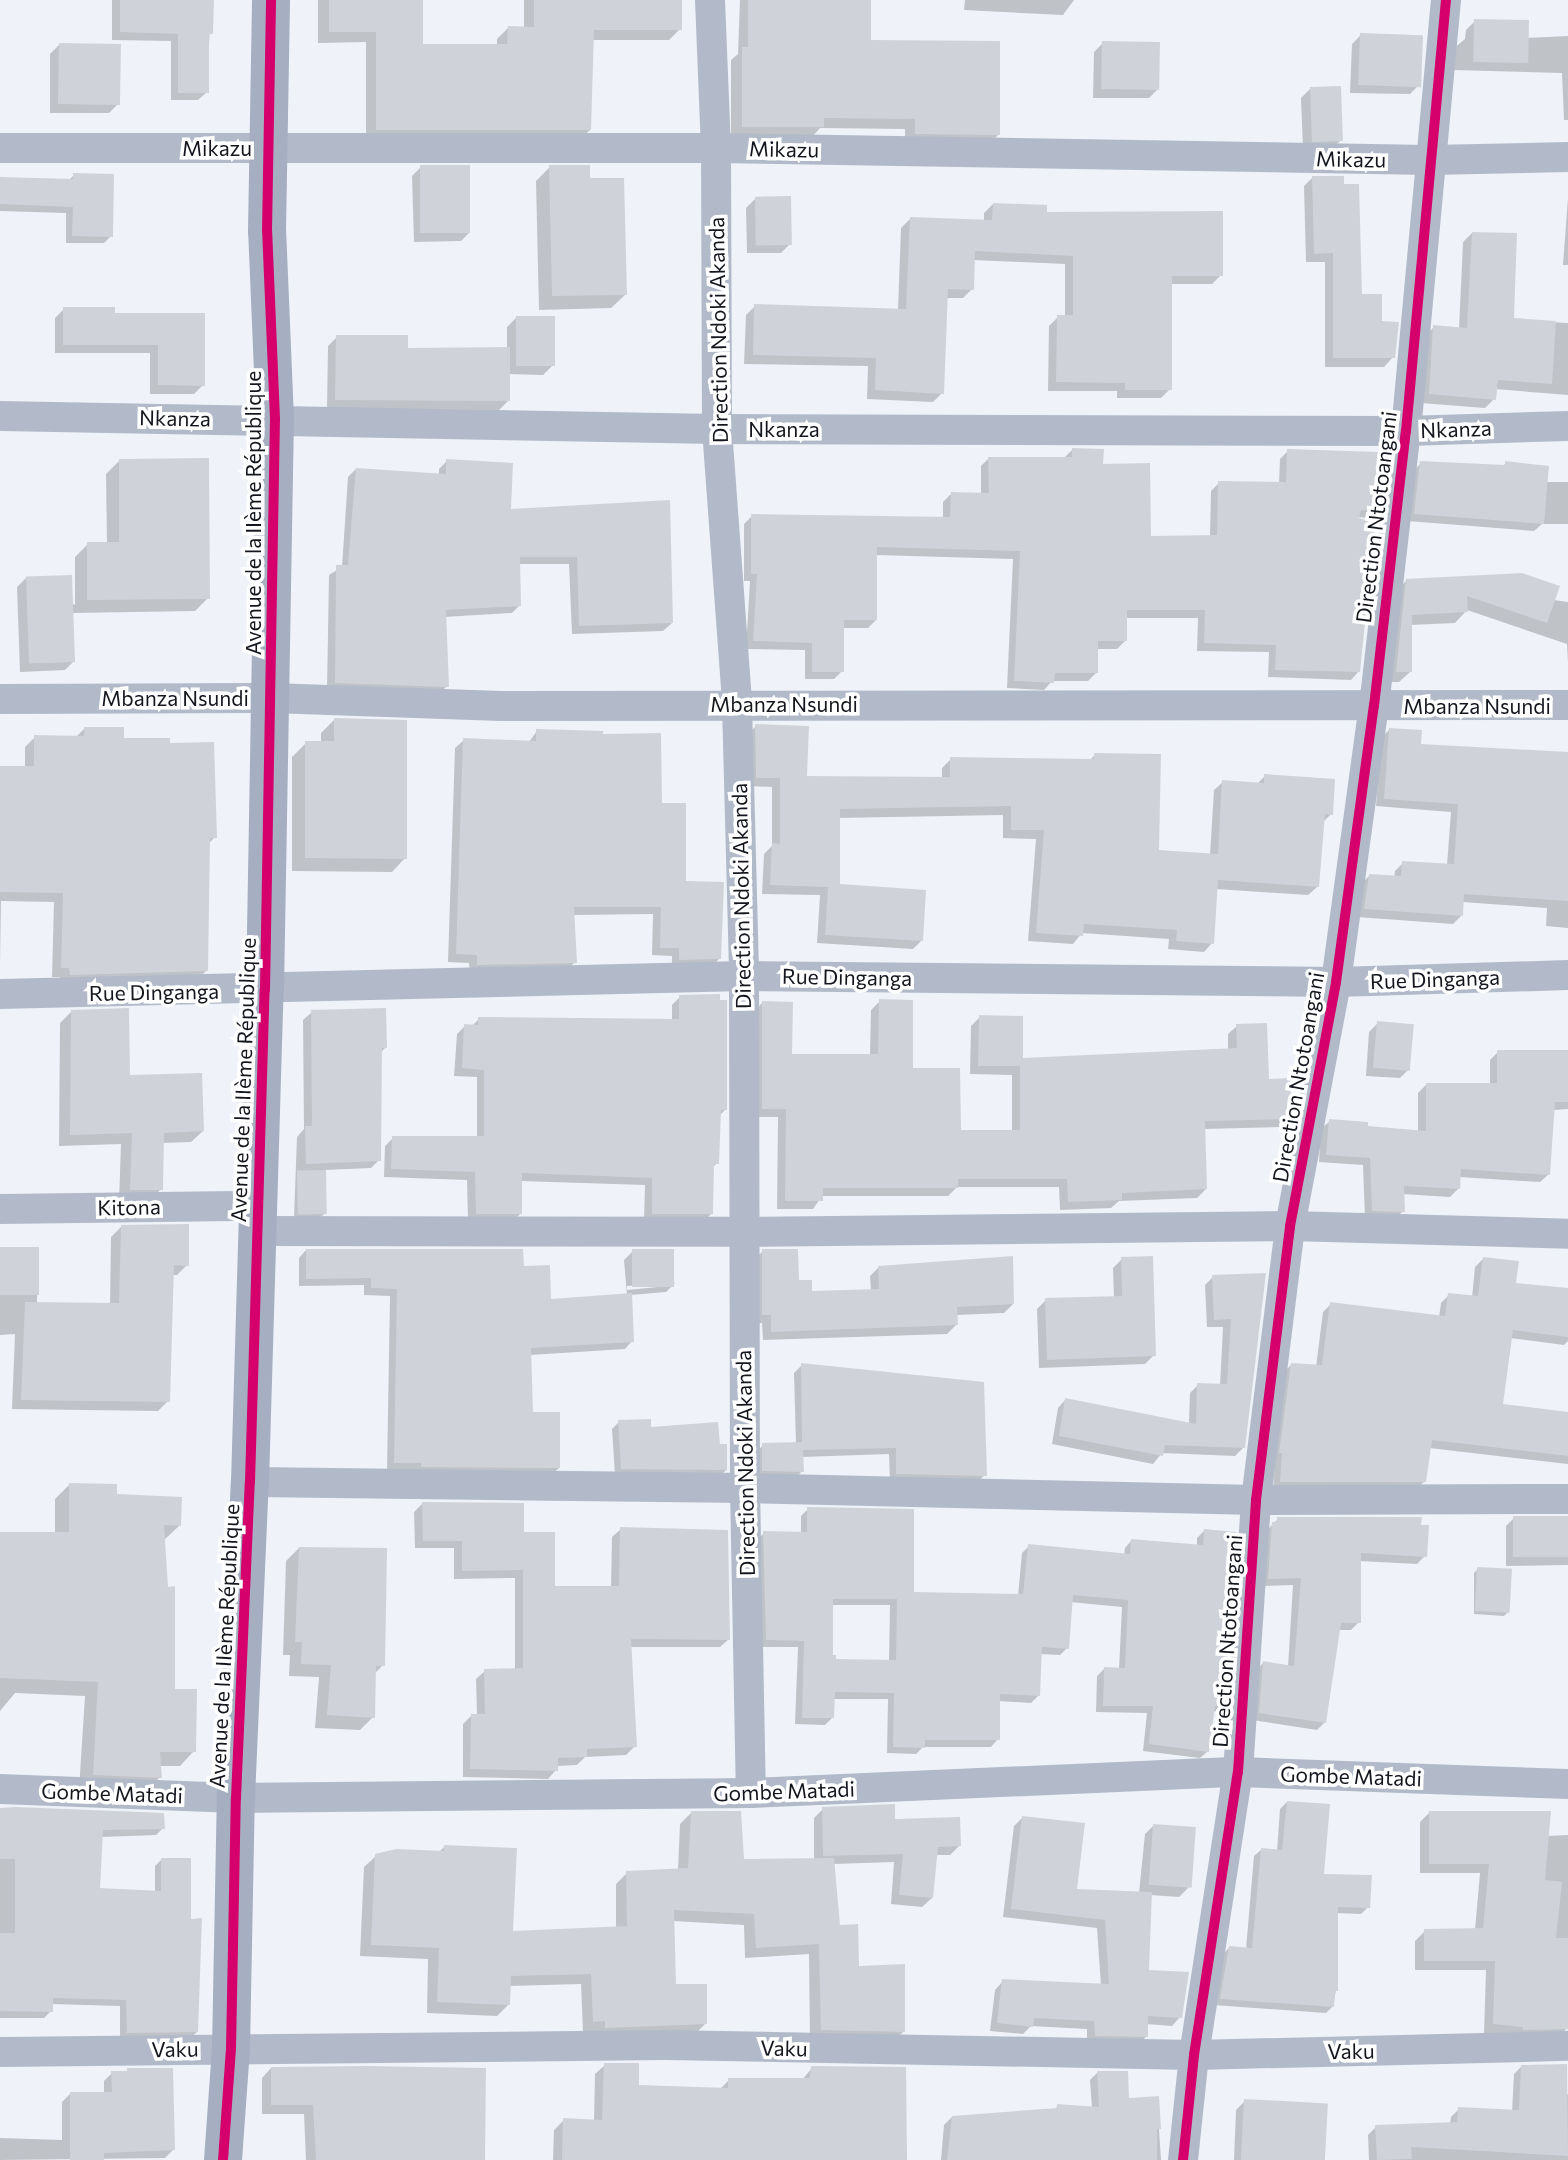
<!DOCTYPE html>
<meta charset="utf-8">
<style>
body{margin:0}
#map{position:relative;width:1568px;height:2160px;overflow:hidden;background:#eff3f9;font-family:Commissioner,sans-serif}
div>[style]{position:absolute}
.shadow>*{inset:0;background:#0003}
.building>*{inset:0;background:#cfd3d9;transform-origin:0 0}
.street>*{height:30px;margin:-15px;padding:0 15px;transform-origin:15px;border-radius:15px;background:#b2bac9}
.secondary>*{height:38px;margin:-19px;padding:0 19px;transform-origin:19px;border-radius:19px;background:#a5afc1}
.cycleway>*{height:10px;margin:-5px;padding:0 5px;transform-origin:5px;border-radius:5px;background:#d6006c}
span{translate:-50% -50%;white-space:nowrap;text-align:center;line-height:1.15;-webkit-text-stroke:7px #fff;paint-order:stroke}
.street-label{font-size:21px;color:#13161d}
</style>
<div id="map">
<div class="shadow">
<div style="clip-path:polygon(112px 0,211px 0,207px 92px,198px 100px,171px 100px,171px 41px,112px 40px)"></div>
<div style="clip-path:polygon(318px 0,421px 0,422px 45px,497px 45px,497px 39px,508px 28px,524px 28px,524px 0,680px 0,680px 29px,669px 40px,592px 40px,590px 130px,578px 141px,366px 141px,366px 42px,318px 43px)"></div>
<div style="clip-path:polygon(740px 0,869px 0,869px 41px,998px 135px,987px 146px,905px 144px,905px 129px,820px 128px,811px 138px,731px 138px,731px 60px,738px 54px)"></div>
<div style="clip-path:polygon(965px 0,1074px 0,1063px 15px,964px 10px)"></div>
<div style="clip-path:polygon(1475px 21px,1526px 38px,1568px 36px,1568px 120px,1564px 120px,1562px 73px,1453px 70px,1453px 49px,1465px 39px,1466px 30px)"></div>
<div style="clip-path:polygon(1361px 35px,1419px 85px,1410px 94px,1350px 93px,1352px 44px)"></div>
<div style="clip-path:polygon(1103px 43px,1158px 89px,1149px 98px,1093px 98px,1094px 52px)"></div>
<div style="clip-path:polygon(59px 45px,118px 104px,109px 113px,50px 113px,50px 54px)"></div>
<div style="clip-path:polygon(1310px 89px,1341px 140px,1332px 149px,1303px 149px,1301px 98px)"></div>
<div style="clip-path:polygon(421px 167px,470px 232px,461px 241px,414px 242px,412px 176px)"></div>
<div style="clip-path:polygon(550px 167px,588px 180px,625px 295px,611px 308px,539px 310px,536px 181px)"></div>
<div style="clip-path:polygon(74px 175px,111px 236px,104px 243px,66px 243px,66px 213px,0 211px,0 178px,69px 180px)"></div>
<div style="clip-path:polygon(1313px 177px,1361px 296px,1380px 322px,1393px 357px,1384px 367px,1325px 367px,1325px 262px,1306px 262px,1304px 186px)"></div>
<div style="clip-path:polygon(1568px 198px,1568px 265px,1563px 265px)"></div>
<div style="clip-path:polygon(755px 199px,790px 244px,781px 253px,747px 253px,746px 208px)"></div>
<div style="clip-path:polygon(993px 204px,1045px 214px,1221px 275px,1212px 284px,1170px 284px,1170px 389px,1161px 398px,1117px 398px,1117px 391px,1048px 391px,1049px 326px,1058px 317px,1065px 317px,1065px 264px,973px 260px,972px 289px,963px 298px,946px 298px,942px 393px,933px 402px,867px 399px,868px 366px,744px 364px,746px 315px,755px 306px,898px 310px,901px 228px,910px 219px,984px 221px,984px 213px)"></div>
<div style="clip-path:polygon(1472px 233px,1512px 320px,1568px 323px,1568px 395px,1495px 389px,1494px 399px,1485px 408px,1421px 403px,1425px 336px,1434px 327px,1459px 329px,1463px 242px)"></div>
<div style="clip-path:polygon(64px 309px,113px 315px,203px 315px,203px 385px,194px 394px,150px 394px,150px 353px,55px 353px,55px 318px)"></div>
<div style="clip-path:polygon(516px 318px,552px 366px,543px 375px,508px 374px,508px 401px,499px 410px,327px 409px,328px 346px,337px 337px,407px 350px,507px 348px,507px 327px)"></div>
<div style="clip-path:polygon(1073px 449px,1102px 466px,1150px 538px,1210px 537px,1211px 491px,1219px 483px,1279px 484px,1280px 459px,1288px 451px,1377px 510px,1369px 518px,1356px 517px,1359px 671px,1351px 680px,1268px 677px,1269px 652px,1197px 651px,1198px 618px,1125px 618px,1125px 641px,1117px 649px,1096px 649px,1096px 673px,1088px 681px,1052px 681px,1044px 690px,1007px 688px,1013px 559px,876px 555px,876px 620px,868px 628px,842px 628px,842px 671px,834px 679px,805px 679px,805px 650px,746px 649px,750px 581px,744px 581px,744px 524px,752px 516px,943px 519px,943px 502px,951px 494px,981px 494px,981px 466px,989px 458px,1064px 458px)"></div>
<div style="clip-path:polygon(119px 461px,208px 598px,195px 611px,72px 613px,74px 661px,65px 670px,20px 672px,17px 587px,26px 578px,75px 605px,75px 557px,88px 544px,107px 544px,106px 474px)"></div>
<div style="clip-path:polygon(447px 461px,509px 511px,668px 502px,672px 623px,663px 631px,572px 634px,569px 564px,518px 564px,520px 605px,512px 613px,444px 617px,447px 686px,439px 694px,327px 690px,329px 575px,342px 567px,348px 477px,356px 469px,439px 476px,439px 469px)"></div>
<div style="clip-path:polygon(1421px 463px,1503px 466px,1506px 463px,1546px 482px,1568px 482px,1568px 524px,1542px 524px,1534px 531px,1407px 521px,1413px 471px)"></div>
<div style="clip-path:polygon(1407px 580px,1568px 602px,1568px 663px,1567px 644px,1467px 610px,1455px 623px,1410px 625px,1410px 672px,1399px 682px,1386px 682px,1396px 591px)"></div>
<div style="clip-path:polygon(335px 719px,405px 858px,392px 872px,292px 871px,292px 757px,306px 743px,321px 743px,321px 733px)"></div>
<div style="clip-path:polygon(756px 726px,805px 777px,942px 779px,942px 768px,951px 759px,1089px 761px,1095px 755px,1158px 852px,1210px 855px,1214px 790px,1223px 782px,1257px 784px,1265px 776px,1331px 814px,1322px 823px,1317px 887px,1308px 895px,1216px 889px,1212px 943px,1204px 952px,1168px 949px,1169px 939px,1082px 933px,1073px 944px,1028px 941px,1036px 839px,1003px 838px,1003px 815px,838px 818px,838px 885px,922px 940px,913px 949px,817px 943px,820px 895px,762px 894px,764px 854px,772px 846px,772px 787px,748px 786px,747px 735px)"></div>
<div style="clip-path:polygon(85px 728px,122px 740px,215px 837px,208px 844px,206px 971px,197px 980px,61px 984px,60px 977px,52px 977px,54px 902px,1px 901px,0 963px,0 767px,25px 768px,25px 747px,35px 737px,75px 738px)"></div>
<div style="clip-path:polygon(1389px 730px,1419px 745px,1568px 754px,1568px 928px,1546px 926px,1547px 908px,1462px 902px,1461px 916px,1453px 924px,1357px 917px,1361px 884px,1369px 876px,1394px 878px,1395px 871px,1403px 863px,1447px 865px,1451px 812px,1376px 806px,1381px 738px)"></div>
<div style="clip-path:polygon(537px 731px,601px 735px,660px 804px,685px 882px,720px 958px,711px 967px,672px 968px,672px 956px,652px 955px,653px 914px,573px 915px,575px 962px,567px 970px,470px 972px,469px 963px,448px 962px,455px 748px,464px 740px,529px 742px)"></div>
<div style="clip-path:polygon(680px 997px,718px 1002px,725px 1110px,719px 1116px,717px 1163px,712px 1168px,711px 1214px,703px 1222px,644px 1222px,645px 1185px,520px 1181px,521px 1213px,513px 1221px,468px 1221px,467px 1180px,384px 1177px,385px 1146px,393px 1138px,477px 1138px,477px 1077px,454px 1076px,457px 1034px,465px 1026px,471px 1027px,479px 1019px,672px 1020px,672px 1005px)"></div>
<div style="clip-path:polygon(880px 1001px,911px 1070px,959px 1132px,1012px 1132px,1012px 1075px,970px 1074px,971px 1026px,980px 1017px,1021px 1059px,1228px 1050px,1228px 1034px,1237px 1026px,1290px 1118px,1281px 1127px,1204px 1129px,1206px 1189px,1197px 1198px,1119px 1201px,1111px 1208px,1060px 1210px,1059px 1187px,957px 1187px,948px 1196px,822px 1196px,813px 1209px,777px 1209px,778px 1117px,754px 1117px,754px 1012px,762px 1003px,790px 1055px,870px 1055px,871px 1010px)"></div>
<div style="clip-path:polygon(71px 1012px,128px 1077px,203px 1131px,191px 1142px,162px 1143px,161px 1189px,149px 1201px,119px 1201px,121px 1144px,59px 1146px,60px 1023px)"></div>
<div style="clip-path:polygon(312px 1012px,386px 1047px,380px 1053px,379px 1160px,371px 1168px,324px 1170px,325px 1213px,321px 1217px,294px 1217px,297px 1137px,304px 1129px,303px 1020px)"></div>
<div style="clip-path:polygon(1378px 1023px,1409px 1069px,1400px 1078px,1366px 1076px,1369px 1032px)"></div>
<div style="clip-path:polygon(1498px 1052px,1568px 1052px,1568px 1109px,1553px 1110px,1549px 1174px,1540px 1182px,1459px 1177px,1458px 1189px,1450px 1197px,1402px 1194px,1403px 1211px,1395px 1219px,1365px 1218px,1363px 1165px,1319px 1162px,1321px 1129px,1330px 1121px,1366px 1128px,1418px 1132px,1418px 1093px,1426px 1085px,1490px 1085px,1490px 1060px)"></div>
<div style="clip-path:polygon(121px 1227px,187px 1265px,177px 1275px,172px 1275px,168px 1401px,158px 1411px,12px 1409px,15px 1334px,0 1335px,0 1249px,37px 1249px,37px 1304px,110px 1305px,111px 1237px)"></div>
<div style="clip-path:polygon(evenodd,306px 1250px,522px 1268px,549px 1301px,627px 1295px,624px 1260px,633px 1251px,675px 1283px,666px 1292px,630px 1295px,632px 1341px,625px 1349px,530px 1355px,532px 1414px,559px 1468px,551px 1475px,387px 1470px,390px 1296px,364px 1295px,364px 1285px,299px 1286px,299px 1258px,306px 1250px,668px 1283px,668px 1286px,627px 1290px,627px 1286px,668px 1283px)"></div>
<div style="clip-path:polygon(763px 1251px,810px 1293px,871px 1291px,870px 1276px,879px 1267px,1011px 1257px,1013px 1304px,1004px 1313px,956px 1315px,956px 1325px,947px 1334px,763px 1340px,762px 1323px,754px 1324px,754px 1260px)"></div>
<div style="clip-path:polygon(1122px 1259px,1154px 1355px,1145px 1364px,1039px 1368px,1037px 1309px,1046px 1300px,1114px 1298px,1113px 1268px)"></div>
<div style="clip-path:polygon(1483px 1259px,1514px 1284px,1568px 1290px,1568px 1341px,1564px 1345px,1510px 1338px,1501px 1405px,1568px 1414px,1568px 1464px,1429px 1448px,1425px 1481px,1416px 1489px,1273px 1490px,1283px 1373px,1291px 1365px,1316px 1367px,1323px 1312px,1331px 1304px,1439px 1317px,1441px 1303px,1449px 1295px,1472px 1298px,1475px 1267px)"></div>
<div style="clip-path:polygon(1264px 1275px,1243px 1448px,1235px 1456px,1162px 1453px,1153px 1464px,1052px 1444px,1058px 1408px,1066px 1399px,1189px 1424px,1190px 1393px,1198px 1385px,1220px 1386px,1223px 1327px,1207px 1327px,1205px 1285px,1213px 1277px)"></div>
<div style="clip-path:polygon(802px 1365px,985px 1475px,977px 1482px,890px 1481px,889px 1454px,802px 1457px,802px 1471px,795px 1479px,756px 1478px,756px 1453px,763px 1445px,796px 1444px,794px 1373px)"></div>
<div style="clip-path:polygon(619px 1422px,718px 1446px,726px 1470px,719px 1477px,615px 1475px,612px 1429px)"></div>
<div style="clip-path:polygon(69px 1485px,115px 1496px,179px 1526px,164px 1540px,173px 1691px,194px 1751px,180px 1766px,159px 1766px,160px 1777px,145px 1792px,79px 1789px,85px 1696px,15px 1693px,0 1711px,0 1532px,55px 1534px,55px 1499px)"></div>
<div style="clip-path:polygon(423px 1503px,523px 1534px,553px 1588px,611px 1588px,612px 1537px,621px 1529px,729px 1639px,720px 1647px,630px 1647px,635px 1746px,626px 1755px,585px 1757px,577px 1765px,556px 1766px,556px 1770px,548px 1779px,463px 1777px,463px 1724px,472px 1715px,477px 1715px,476px 1679px,485px 1671px,515px 1670px,515px 1578px,454px 1579px,454px 1548px,415px 1548px,414px 1512px)"></div>
<div style="clip-path:polygon(evenodd,808px 1509px,912px 1593px,1018px 1596px,1022px 1553px,1029px 1546px,1124px 1556px,1125px 1548px,1132px 1540px,1197px 1546px,1197px 1538px,1204px 1531px,1223px 1707px,1212px 1713px,1208px 1751px,1200px 1758px,1143px 1751px,1147px 1713px,1096px 1712px,1097px 1676px,1104px 1669px,1119px 1669px,1122px 1607px,1070px 1602px,1067px 1648px,1060px 1655px,1040px 1654px,1038px 1696px,1031px 1703px,998px 1701px,998px 1739px,991px 1747px,923px 1747px,916px 1754px,887px 1753px,888px 1699px,833px 1699px,832px 1718px,825px 1725px,795px 1724px,798px 1647px,759px 1647px,757px 1540px,764px 1533px,801px 1534px,801px 1516px,808px 1509px,831px 1605px,890px 1605px,889px 1661px,834px 1661px,831px 1656px,831px 1605px)"></div>
<div style="clip-path:polygon(1514px 1518px,1568px 1518px,1568px 1565px,1506px 1566px,1506px 1526px)"></div>
<div style="clip-path:polygon(1278px 1519px,1425px 1556px,1417px 1564px,1359px 1561px,1359px 1622px,1351px 1630px,1338px 1630px,1325px 1722px,1317px 1730px,1252px 1720px,1255px 1671px,1263px 1663px,1288px 1667px,1293px 1585px,1261px 1586px,1265px 1532px)"></div>
<div style="clip-path:polygon(299px 1548px,383px 1665px,374px 1674px,373px 1717px,360px 1730px,315px 1728px,319px 1677px,289px 1676px,290px 1655px,283px 1655px,286px 1561px)"></div>
<div style="clip-path:polygon(1478px 1569px,1508px 1612px,1504px 1616px,1474px 1614px,1474px 1573px)"></div>
<div style="clip-path:polygon(1287px 1802px,1322px 1876px,1368px 1907px,1361px 1914px,1336px 1913px,1336px 1990px,1333px 2006px,1326px 2013px,1214px 2005px,1222px 1955px,1229px 1948px,1246px 1949px,1254px 1856px,1261px 1850px,1277px 1851px,1280px 1809px)"></div>
<div style="clip-path:polygon(823px 1809px,894px 1821px,959px 1846px,950px 1855px,936px 1855px,932px 1898px,922px 1907px,891px 1904px,894px 1862px,833px 1864px,838px 1926px,857px 1968px,904px 2031px,893px 2042px,810px 2041px,809px 1954px,745px 1958px,744px 1925px,673px 1921px,674px 1986px,705px 2024px,694px 2035px,583px 2032px,581px 1984px,509px 1986px,508px 2005px,497px 2016px,427px 2013px,428px 1959px,360px 1956px,364px 1867px,376px 1856px,439px 1852px,444px 1847px,512px 1933px,616px 1928px,616px 1884px,627px 1873px,678px 1870px,680px 1824px,691px 1813px,742px 1860px,814px 1860px,814px 1818px)"></div>
<div style="clip-path:polygon(0 1810px,163px 1828px,156px 1835px,101px 1837px,98px 1890px,155px 1893px,155px 1866px,162px 1859px,190px 1921px,197px 2032px,189px 2039px,120px 2040px,120px 2006px,51px 2004px,51px 2011px,44px 2018px,0 2018px)"></div>
<div style="clip-path:polygon(1430px 1812px,1547px 1836px,1568px 1835px,1568px 2019px,1567px 2028px,1557px 2038px,1484px 2033px,1486px 1970px,1415px 1970px,1415px 1941px,1425px 1931px,1475px 1930px,1480px 1873px,1420px 1873px,1420px 1822px)"></div>
<div style="clip-path:polygon(1023px 1817px,1075px 1891px,1139px 1893px,1145px 1834px,1154px 1825px,1188px 1888px,1179px 1897px,1150px 1895px,1147px 1972px,1180px 2017px,1172px 2026px,1146px 2024px,1147px 2036px,1138px 2044px,1087px 2043px,1087px 2029px,1031px 2026px,1023px 2034px,990px 2031px,995px 1990px,1003px 1981px,1101px 1986px,1097px 1928px,1003px 1917px,1014px 1826px)"></div>
<div style="clip-path:polygon(605px 2065px,637px 2086px,719px 2090px,729px 2080px,802px 2080px,812px 2068px,905px 2160px,553px 2160px,554px 2130px,564px 2120px,594px 2121px,595px 2074px)"></div>
<div style="clip-path:polygon(1522px 2066px,1568px 2095px,1568px 2160px,1369px 2160px,1368px 2135px,1376px 2127px,1450px 2124px,1451px 2117px,1459px 2109px,1512px 2112px,1514px 2074px)"></div>
<div style="clip-path:polygon(271px 2068px,483px 2160px,306px 2160px,304px 2114px,262px 2114px,262px 2078px)"></div>
<div style="clip-path:polygon(1098px 2072px,1128px 2100px,1157px 2098px,1161px 2160px,941px 2160px,944px 2125px,952px 2117px,1054px 2110px,1058px 2106px,1092px 2108px,1090px 2080px)"></div>
<div style="clip-path:polygon(112px 2073px,173px 2150px,165px 2158px,0 2160px,0 2138px,62px 2140px,62px 2102px,70px 2094px,104px 2094px,104px 2081px)"></div>
<div style="clip-path:polygon(1245px 2101px,1322px 2160px,1234px 2160px,1236px 2110px)"></div>
</div>
<div class="building">
<div style="clip-path:polygon(120px 0,214px 0,213px 34px,209px 34px,209px 93px,178px 93px,178px 34px,120px 32px)"></div>
<div style="clip-path:polygon(329px 0,423px 0,423px 44px,507px 44px,508px 26px,534px 27px,534px 0,682px 0,682px 30px,594px 30px,591px 130px,376px 130px,376px 32px,329px 32px)"></div>
<div style="clip-path:polygon(748px 0,871px 0,871px 40px,1000px 41px,1000px 135px,915px 134px,915px 119px,824px 118px,824px 127px,742px 127px,742px 47px,748px 47px)"></div>
<div style="left:1474px;top:19px;width:55px;height:43px;rotate:1deg"></div>
<div style="left:1360px;top:33px;width:63px;height:52px;rotate:2deg"></div>
<div style="left:1102px;top:41px;width:58px;height:48px;rotate:1deg"></div>
<div style="left:59px;top:43px;width:62px;height:61px;rotate:1deg"></div>
<div style="left:1341px;top:86px;width:55px;height:31px;rotate:88deg"></div>
<div style="left:420px;top:165px;width:50px;height:68px"></div>
<div style="clip-path:polygon(549px 165px,590px 165px,590px 178px,624px 178px,627px 295px,552px 296px)"></div>
<div style="clip-path:polygon(73px 173px,114px 174px,113px 237px,72px 236px,73px 207px,0 204px,0 177px,73px 179px)"></div>
<div style="clip-path:polygon(1312px 176px,1344px 176px,1344px 184px,1359px 184px,1362px 294px,1382px 294px,1382px 321px,1399px 322px,1395px 358px,1333px 358px,1333px 253px,1314px 254px)"></div>
<div style="left:791px;top:196px;width:49px;height:36px;rotate:89deg"></div>
<div style="clip-path:polygon(993px 203px,1047px 205px,1047px 212px,1223px 211px,1223px 276px,1172px 276px,1172px 390px,1125px 390px,1125px 383px,1056px 382px,1057px 315px,1073px 315px,1073px 256px,975px 251px,974px 290px,948px 289px,944px 394px,875px 390px,876px 358px,753px 355px,754px 304px,906px 309px,910px 217px,992px 220px)"></div>
<div style="clip-path:polygon(1472px 232px,1517px 233px,1514px 318px,1556px 321px,1552px 384px,1498px 380px,1496px 400px,1429px 394px,1433px 325px,1467px 328px)"></div>
<div style="clip-path:polygon(63px 307px,115px 307px,115px 313px,205px 313px,205px 386px,158px 385px,158px 345px,63px 345px)"></div>
<div style="left:516px;top:316px;width:39px;height:50px"></div>
<div style="clip-path:polygon(336px 335px,408px 335px,408px 348px,510px 347px,510px 401px,335px 400px)"></div>
<div style="clip-path:polygon(1072px 448px,1104px 449px,1103px 464px,1150px 463px,1151px 536px,1217px 535px,1218px 481px,1286px 482px,1287px 449px,1379px 452px,1379px 459px,1385px 460px,1379px 511px,1361px 510px,1359px 518px,1375px 523px,1360px 672px,1275px 670px,1276px 645px,1204px 643px,1205px 610px,1127px 610px,1127px 641px,1098px 641px,1098px 673px,1055px 673px,1054px 683px,1014px 681px,1020px 551px,877px 547px,877px 620px,844px 620px,844px 672px,812px 672px,812px 643px,753px 641px,757px 574px,751px 574px,751px 514px,950px 517px,951px 492px,989px 493px,988px 457px,1072px 457px)"></div>
<div style="clip-path:polygon(209px 458px,210px 599px,87px 600px,87px 542px,119px 542px,119px 459px)"></div>
<div style="clip-path:polygon(446px 459px,513px 463px,511px 509px,670px 500px,673px 623px,579px 626px,577px 557px,520px 557px,521px 606px,446px 610px,449px 687px,335px 683px,336px 565px,348px 565px,356px 468px,446px 474px)"></div>
<div style="clip-path:polygon(1420px 461px,1505px 465px,1505px 461px,1549px 466px,1544px 524px,1414px 514px)"></div>
<div style="clip-path:polygon(1522px 573px,1560px 586px,1547px 623px,1467px 596px,1468px 612px,1412px 615px,1412px 672px,1396px 672px,1406px 579px)"></div>
<div style="left:72px;top:575px;width:87px;height:46px;rotate:88deg"></div>
<div style="clip-path:polygon(334px 718px,407px 720px,407px 859px,305px 858px,305px 741px,334px 741px)"></div>
<div style="clip-path:polygon(755px 724px,809px 726px,807px 776px,950px 777px,950px 757px,1094px 759px,1094px 753px,1161px 754px,1159px 850px,1218px 854px,1222px 780px,1264px 783px,1264px 774px,1335px 779px,1333px 815px,1325px 814px,1319px 887px,1218px 880px,1214px 944px,1176px 941px,1177px 930px,1084px 924px,1083px 936px,1036px 933px,1044px 830px,1011px 830px,1011px 806px,840px 809px,840px 884px,926px 890px,923px 941px,825px 935px,828px 887px,770px 885px,772px 843px,780px 844px,780px 778px,756px 778px)"></div>
<div style="clip-path:polygon(84px 727px,124px 727px,124px 738px,170px 738px,170px 743px,214px 742px,217px 838px,210px 838px,208px 971px,70px 975px,69px 968px,61px 968px,63px 893px,0 892px,0 766px,34px 766px,34px 735px,84px 736px)"></div>
<div style="clip-path:polygon(1389px 728px,1422px 730px,1421px 744px,1568px 752px,1568px 901px,1464px 894px,1463px 916px,1364px 909px,1369px 874px,1401px 876px,1402px 861px,1454px 864px,1458px 804px,1384px 799px)"></div>
<div style="clip-path:polygon(536px 729px,603px 731px,603px 734px,661px 733px,662px 803px,686px 803px,686px 881px,724px 882px,721px 959px,679px 960px,679px 948px,660px 948px,661px 907px,574px 907px,577px 963px,477px 965px,477px 955px,456px 954px,463px 738px,536px 741px)"></div>
<div style="clip-path:polygon(720px 994px,720px 1000px,727px 1000px,727px 1110px,721px 1110px,719px 1164px,714px 1164px,713px 1214px,652px 1214px,652px 1178px,522px 1173px,522px 1214px,476px 1214px,475px 1172px,391px 1169px,392px 1136px,484px 1136px,484px 1070px,462px 1068px,464px 1024px,478px 1025px,478px 1017px,679px 1019px,679px 995px)"></div>
<div style="clip-path:polygon(879px 999px,913px 1000px,913px 1068px,960px 1068px,961px 1130px,1020px 1130px,1020px 1066px,978px 1066px,979px 1015px,1023px 1016px,1023px 1058px,1237px 1048px,1236px 1024px,1267px 1023px,1269px 1079px,1290px 1078px,1292px 1119px,1205px 1121px,1207px 1189px,1122px 1193px,1122px 1200px,1068px 1202px,1067px 1179px,958px 1179px,958px 1188px,823px 1188px,823px 1201px,785px 1201px,786px 1109px,762px 1109px,762px 1001px,793px 1002px,792px 1054px,878px 1054px)"></div>
<div style="clip-path:polygon(129px 1008px,130px 1075px,202px 1073px,204px 1131px,164px 1133px,163px 1190px,130px 1190px,132px 1133px,70px 1135px,71px 1010px)"></div>
<div style="clip-path:polygon(386px 1008px,387px 1048px,382px 1048px,381px 1161px,306px 1164px,305px 1126px,312px 1126px,311px 1010px)"></div>
<div style="left:1377px;top:1021px;width:37px;height:47px;rotate:5deg"></div>
<div style="clip-path:polygon(1497px 1050px,1568px 1050px,1568px 1102px,1555px 1102px,1550px 1175px,1461px 1169px,1460px 1189px,1404px 1186px,1405px 1212px,1372px 1211px,1370px 1158px,1326px 1155px,1329px 1119px,1368px 1122px,1368px 1126px,1426px 1131px,1426px 1083px,1497px 1083px)"></div>
<div style="left:326px;top:1170px;width:44px;height:29px;rotate:89deg"></div>
<div style="clip-path:polygon(189px 1224px,189px 1266px,174px 1265px,170px 1402px,21px 1400px,25px 1302px,119px 1303px,121px 1225px)"></div>
<div style="left:0;top:1247px;width:39px;height:48px"></div>
<div style="clip-path:polygon(306px 1249px,523px 1249px,524px 1266px,550px 1265px,551px 1299px,632px 1293px,634px 1342px,531px 1348px,533px 1412px,560px 1412px,560px 1468px,421px 1467px,421px 1463px,394px 1463px,397px 1289px,371px 1288px,371px 1278px,306px 1279px)"></div>
<div style="left:632px;top:1249px;width:42px;height:38px"></div>
<div style="clip-path:polygon(762px 1249px,798px 1249px,799px 1280px,812px 1280px,812px 1291px,879px 1289px,878px 1266px,1013px 1256px,1014px 1304px,957px 1307px,958px 1325px,771px 1332px,771px 1315px,762px 1315px)"></div>
<div style="clip-path:polygon(1153px 1256px,1156px 1356px,1047px 1360px,1045px 1298px,1122px 1296px,1121px 1257px)"></div>
<div style="clip-path:polygon(1483px 1257px,1519px 1261px,1516px 1283px,1568px 1288px,1568px 1337px,1513px 1330px,1503px 1404px,1568px 1412px,1568px 1456px,1432px 1440px,1426px 1482px,1280px 1482px,1282px 1453px,1279px 1453px,1291px 1363px,1322px 1365px,1330px 1302px,1445px 1316px,1448px 1293px,1478px 1296px)"></div>
<div style="clip-path:polygon(1266px 1273px,1245px 1448px,1165px 1445px,1163px 1456px,1059px 1436px,1065px 1398px,1196px 1424px,1197px 1383px,1227px 1384px,1231px 1319px,1214px 1320px,1212px 1275px)"></div>
<div style="clip-path:polygon(801px 1363px,984px 1382px,987px 1476px,896px 1474px,896px 1448px,803px 1450px,804px 1472px,762px 1471px,762px 1443px,802px 1442px)"></div>
<div style="clip-path:polygon(651px 1419px,651px 1427px,718px 1422px,720px 1444px,727px 1444px,727px 1470px,621px 1469px,618px 1420px)"></div>
<div style="clip-path:polygon(69px 1483px,117px 1484px,117px 1494px,182px 1497px,181px 1526px,164px 1525px,168px 1587px,175px 1586px,175px 1689px,197px 1689px,196px 1752px,160px 1752px,162px 1778px,93px 1775px,98px 1682px,0 1678px,0 1532px,69px 1532px)"></div>
<div style="clip-path:polygon(422px 1502px,524px 1503px,524px 1532px,555px 1532px,555px 1586px,619px 1586px,620px 1527px,728px 1530px,730px 1640px,631px 1639px,637px 1747px,587px 1749px,587px 1757px,558px 1758px,558px 1771px,470px 1769px,471px 1714px,485px 1714px,484px 1669px,523px 1668px,523px 1570px,462px 1571px,462px 1541px,423px 1541px)"></div>
<div style="clip-path:polygon(evenodd,807px 1507px,914px 1509px,914px 1592px,1023px 1594px,1028px 1544px,1130px 1554px,1131px 1539px,1203px 1545px,1204px 1529px,1236px 1532px,1225px 1707px,1215px 1706px,1209px 1752px,1149px 1744px,1153px 1706px,1103px 1706px,1104px 1667px,1125px 1668px,1128px 1600px,1073px 1595px,1069px 1649px,1042px 1647px,1040px 1696px,1000px 1694px,1000px 1740px,925px 1740px,925px 1748px,893px 1747px,894px 1693px,835px 1692px,834px 1718px,802px 1718px,804px 1641px,766px 1640px,763px 1531px,807px 1532px,807px 1507px,833px 1599px,897px 1599px,896px 1660px,836px 1659px,836px 1655px,833px 1655px,833px 1599px)"></div>
<div style="left:1568px;top:1516px;width:41px;height:55px;rotate:90deg"></div>
<div style="clip-path:polygon(1277px 1517px,1422px 1517px,1421px 1525px,1429px 1525px,1427px 1557px,1361px 1553px,1361px 1623px,1341px 1623px,1326px 1723px,1259px 1713px,1263px 1661px,1294px 1666px,1301px 1578px,1268px 1579px,1272px 1522px,1277px 1522px)"></div>
<div style="clip-path:polygon(299px 1547px,387px 1548px,385px 1666px,376px 1666px,375px 1718px,327px 1715px,331px 1665px,301px 1664px,302px 1642px,295px 1642px)"></div>
<div style="left:1477px;top:1567px;width:35px;height:44px;rotate:3deg"></div>
<div style="clip-path:polygon(1287px 1801px,1330px 1804px,1324px 1874px,1372px 1875px,1370px 1908px,1338px 1907px,1338px 1991px,1335px 1991px,1334px 2007px,1220px 1999px,1229px 1946px,1252px 1948px,1261px 1848px,1282px 1850px)"></div>
<div style="clip-path:polygon(895px 1804px,895px 1819px,960px 1817px,961px 1846px,938px 1847px,933px 1898px,899px 1895px,903px 1854px,823px 1856px,822px 1807px)"></div>
<div style="clip-path:polygon(16px 1807px,164px 1813px,165px 1829px,103px 1830px,100px 1888px,161px 1891px,161px 1858px,191px 1858px,191px 1919px,202px 1918px,198px 2032px,127px 2033px,126px 2000px,53px 1998px,53px 2012px,0 2011px,0 1933px,15px 1933px,15px 1859px,0 1859px,0 1808px)"></div>
<div style="clip-path:polygon(691px 1811px,741px 1811px,744px 1859px,834px 1858px,840px 1925px,858px 1924px,859px 1966px,905px 1964px,905px 2032px,821px 2030px,819px 1944px,756px 1948px,754px 1914px,674px 1910px,676px 1984px,707px 1984px,707px 2024px,605px 2028px,605px 2021px,593px 2022px,591px 1974px,511px 1976px,510px 2005px,437px 2002px,439px 1948px,371px 1945px,375px 1854px,396px 1849px,444px 1851px,444px 1845px,517px 1848px,513px 1931px,627px 1926px,626px 1871px,688px 1868px)"></div>
<div style="clip-path:polygon(1429px 1811px,1551px 1811px,1545px 1880px,1562px 1882px,1556px 1938px,1568px 1938px,1568px 2029px,1523px 2030px,1523px 2027px,1493px 2024px,1495px 1961px,1424px 1961px,1424px 1929px,1483px 1928px,1489px 1864px,1429px 1864px)"></div>
<div style="clip-path:polygon(1022px 1816px,1085px 1823px,1077px 1889px,1152px 1892px,1149px 1970px,1189px 1972px,1182px 2018px,1148px 2016px,1148px 2037px,1095px 2036px,1094px 2021px,1034px 2018px,1033px 2027px,997px 2023px,1002px 1979px,1109px 1984px,1105px 1920px,1011px 1909px)"></div>
<div style="left:1153px;top:1824px;width:43px;height:61px;rotate:4deg"></div>
<div style="clip-path:polygon(604px 2063px,639px 2063px,639px 2085px,728px 2088px,728px 2078px,810px 2078px,811px 2066px,906px 2067px,907px 2160px,562px 2160px,563px 2118px,602px 2120px)"></div>
<div style="clip-path:polygon(1567px 2064px,1568px 2156px,1411px 2147px,1412px 2159px,1377px 2160px,1375px 2125px,1457px 2122px,1458px 2107px,1519px 2110px,1521px 2065px)"></div>
<div style="clip-path:polygon(366px 2066px,486px 2068px,485px 2160px,316px 2160px,313px 2105px,271px 2105px,271px 2067px)"></div>
<div style="clip-path:polygon(127px 2068px,173px 2068px,175px 2150px,104px 2153px,104px 2160px,70px 2160px,70px 2092px,112px 2092px,111px 2071px,127px 2071px)"></div>
<div style="clip-path:polygon(1097px 2071px,1128px 2071px,1129px 2098px,1159px 2096px,1161px 2129px,1157px 2129px,1157px 2160px,947px 2160px,952px 2116px,1057px 2108px,1057px 2104px,1099px 2107px)"></div>
<div style="left:1244px;top:2099px;width:84px;height:61px;rotate:3deg"></div>
</div>
<div class="street">
<div style="left:710px;top:0;width:148px;rotate:87.7deg"></div>
<div style="left:716px;top:148px;width:281px;rotate:89.8deg"></div>
<div style="left:717px;top:429px;width:276px;rotate:85.8deg"></div>
<div style="left:737px;top:704px;width:272px;rotate:88.5deg"></div>
<div style="left:744px;top:976px;width:512px;rotate:89.89deg"></div>
<div style="left:745px;top:1488px;width:305px;rotate:88.9deg"></div>
<div style="left:0;top:148px;width:716px"></div>
<div style="left:716px;top:148px;width:714px;rotate:0.96deg"></div>
<div style="left:1430px;top:160px;width:138px;rotate:-1.2deg"></div>
<div style="left:0;top:416px;width:717px;rotate:1.04deg"></div>
<div style="left:717px;top:429px;width:689px;rotate:0.17deg"></div>
<div style="left:1406px;top:431px;width:162px;rotate:-1.8deg"></div>
<div style="left:0;top:699px;width:271px;rotate:-0.2deg"></div>
<div style="left:271px;top:698px;width:230px;rotate:2deg"></div>
<div style="left:501px;top:706px;width:1067px;rotate:-0.05deg"></div>
<div style="left:0;top:994px;width:744px;rotate:-1.39deg"></div>
<div style="left:744px;top:976px;width:592px;rotate:0.58deg"></div>
<div style="left:1336px;top:982px;width:232px;rotate:-1.7deg"></div>
<div style="left:0;top:1209px;width:259px;rotate:-0.7deg"></div>
<div style="left:258px;top:1231px;width:485px;rotate:0.1deg"></div>
<div style="left:743px;top:1232px;width:547px;rotate:-0.63deg"></div>
<div style="left:1290px;top:1226px;width:278px;rotate:1.6deg"></div>
<div style="left:250px;top:1482px;width:495px;rotate:0.7deg"></div>
<div style="left:745px;top:1488px;width:511px;rotate:1.35deg"></div>
<div style="left:1256px;top:1500px;width:312px;rotate:-0.2deg"></div>
<div style="left:0;top:1789px;width:236px;rotate:2.2deg"></div>
<div style="left:236px;top:1798px;width:515px;rotate:-0.56deg"></div>
<div style="left:751px;top:1793px;width:487px;rotate:-2.5deg"></div>
<div style="left:1238px;top:1772px;width:330px;rotate:2.1deg"></div>
<div style="left:0;top:2052px;width:665px;rotate:-0.6deg"></div>
<div style="left:665px;top:2045px;width:529px;rotate:1.08deg"></div>
<div style="left:1194px;top:2055px;width:374px;rotate:-1.4deg"></div>
<div style="left:1183px;top:2160px;width:106px;rotate:-84deg"></div>
<div style="left:1194px;top:2055px;width:286px;rotate:-81.2deg"></div>
<div style="left:1238px;top:1772px;width:273px;rotate:-86.2deg"></div>
<div style="left:1256px;top:1500px;width:276px;rotate:-82.9deg"></div>
<div style="left:1290px;top:1226px;width:248px;rotate:-79.3deg"></div>
<div style="left:1336px;top:982px;width:279px;rotate:-82.2deg"></div>
<div style="left:1374px;top:706px;width:277px;rotate:-83.4deg"></div>
<div style="left:1406px;top:431px;width:433px;rotate:-84.7deg"></div>
</div>
<div class="secondary">
<div style="left:223px;top:2160px;width:111px;rotate:-85.9deg"></div>
<div style="left:231px;top:2049px;width:251px;rotate:-88.9deg"></div>
<div style="left:236px;top:1798px;width:316px;rotate:-87.5deg"></div>
<div style="left:250px;top:1482px;width:492px;rotate:-88.3deg"></div>
<div style="left:265px;top:990px;width:571px;rotate:-89deg"></div>
<div style="left:275px;top:419px;width:188px;rotate:-92.4deg"></div>
<div style="left:267px;top:231px;width:231px;rotate:-89deg"></div>
</div>
<div class="cycleway">
<div style="left:223px;top:2160px;width:111px;rotate:-85.9deg"></div>
<div style="left:231px;top:2049px;width:251px;rotate:-88.9deg"></div>
<div style="left:236px;top:1798px;width:316px;rotate:-87.5deg"></div>
<div style="left:250px;top:1482px;width:492px;rotate:-88.3deg"></div>
<div style="left:265px;top:990px;width:571px;rotate:-89deg"></div>
<div style="left:275px;top:419px;width:188px;rotate:-92.4deg"></div>
<div style="left:267px;top:231px;width:231px;rotate:-89deg"></div>
<div style="left:1183px;top:2160px;width:106px;rotate:-84deg"></div>
<div style="left:1194px;top:2055px;width:286px;rotate:-81.2deg"></div>
<div style="left:1238px;top:1772px;width:273px;rotate:-86.2deg"></div>
<div style="left:1256px;top:1500px;width:276px;rotate:-82.9deg"></div>
<div style="left:1290px;top:1226px;width:248px;rotate:-79.3deg"></div>
<div style="left:1336px;top:982px;width:279px;rotate:-82.2deg"></div>
<div style="left:1374px;top:706px;width:277px;rotate:-83.4deg"></div>
<div style="left:1406px;top:431px;width:433px;rotate:-84.7deg"></div>
</div>
<div class="street-label">
<span style="left:217px;top:148px">Mikazu</span>
<span style="left:784px;top:149px;rotate:1deg">Mikazu</span>
<span style="left:1351px;top:159px;rotate:1deg">Mikazu</span>
<span style="left:718px;top:330px;rotate:-91deg">Direction Ndoki Akanda</span>
<span style="left:175px;top:418px;rotate:1deg">Nkanza</span>
<span style="left:784px;top:429px">Nkanza</span>
<span style="left:1456px;top:429px;rotate:-2deg">Nkanza</span>
<span style="left:253px;top:513px;rotate:-90deg">Avenue de la IIème République</span>
<span style="left:1376px;top:517px;rotate:-83deg">Direction Ntotoangani</span>
<span style="left:175px;top:698px">Mbanza Nsundi</span>
<span style="left:784px;top:704px">Mbanza Nsundi</span>
<span style="left:1477px;top:706px">Mbanza Nsundi</span>
<span style="left:741px;top:896px;rotate:-91deg">Direction Ndoki Akanda</span>
<span style="left:847px;top:977px;rotate:1deg">Rue Dinganga</span>
<span style="left:1435px;top:979px;rotate:-2deg">Rue Dinganga</span>
<span style="left:154px;top:992px;rotate:-1deg">Rue Dinganga</span>
<span style="left:1298px;top:1077px;rotate:-80deg">Direction Ntotoangani</span>
<span style="left:243px;top:1080px;rotate:-88deg">Avenue de la IIème République</span>
<span style="left:129px;top:1207px;rotate:-1deg">Kitona</span>
<span style="left:745px;top:1463px;rotate:-91deg">Direction Ndoki Akanda</span>
<span style="left:1227px;top:1641px;rotate:-86deg">Direction Ntotoangani</span>
<span style="left:224px;top:1646px;rotate:-87deg">Avenue de la IIème République</span>
<span style="left:1351px;top:1776px;rotate:2deg">Gombe Matadi</span>
<span style="left:784px;top:1791px;rotate:-2deg">Gombe Matadi</span>
<span style="left:112px;top:1793px;rotate:2deg">Gombe Matadi</span>
<span style="left:784px;top:2048px;rotate:1deg">Vaku</span>
<span style="left:175px;top:2049px;rotate:-1deg">Vaku</span>
<span style="left:1351px;top:2051px;rotate:-1deg">Vaku</span>
</div>
</div>
